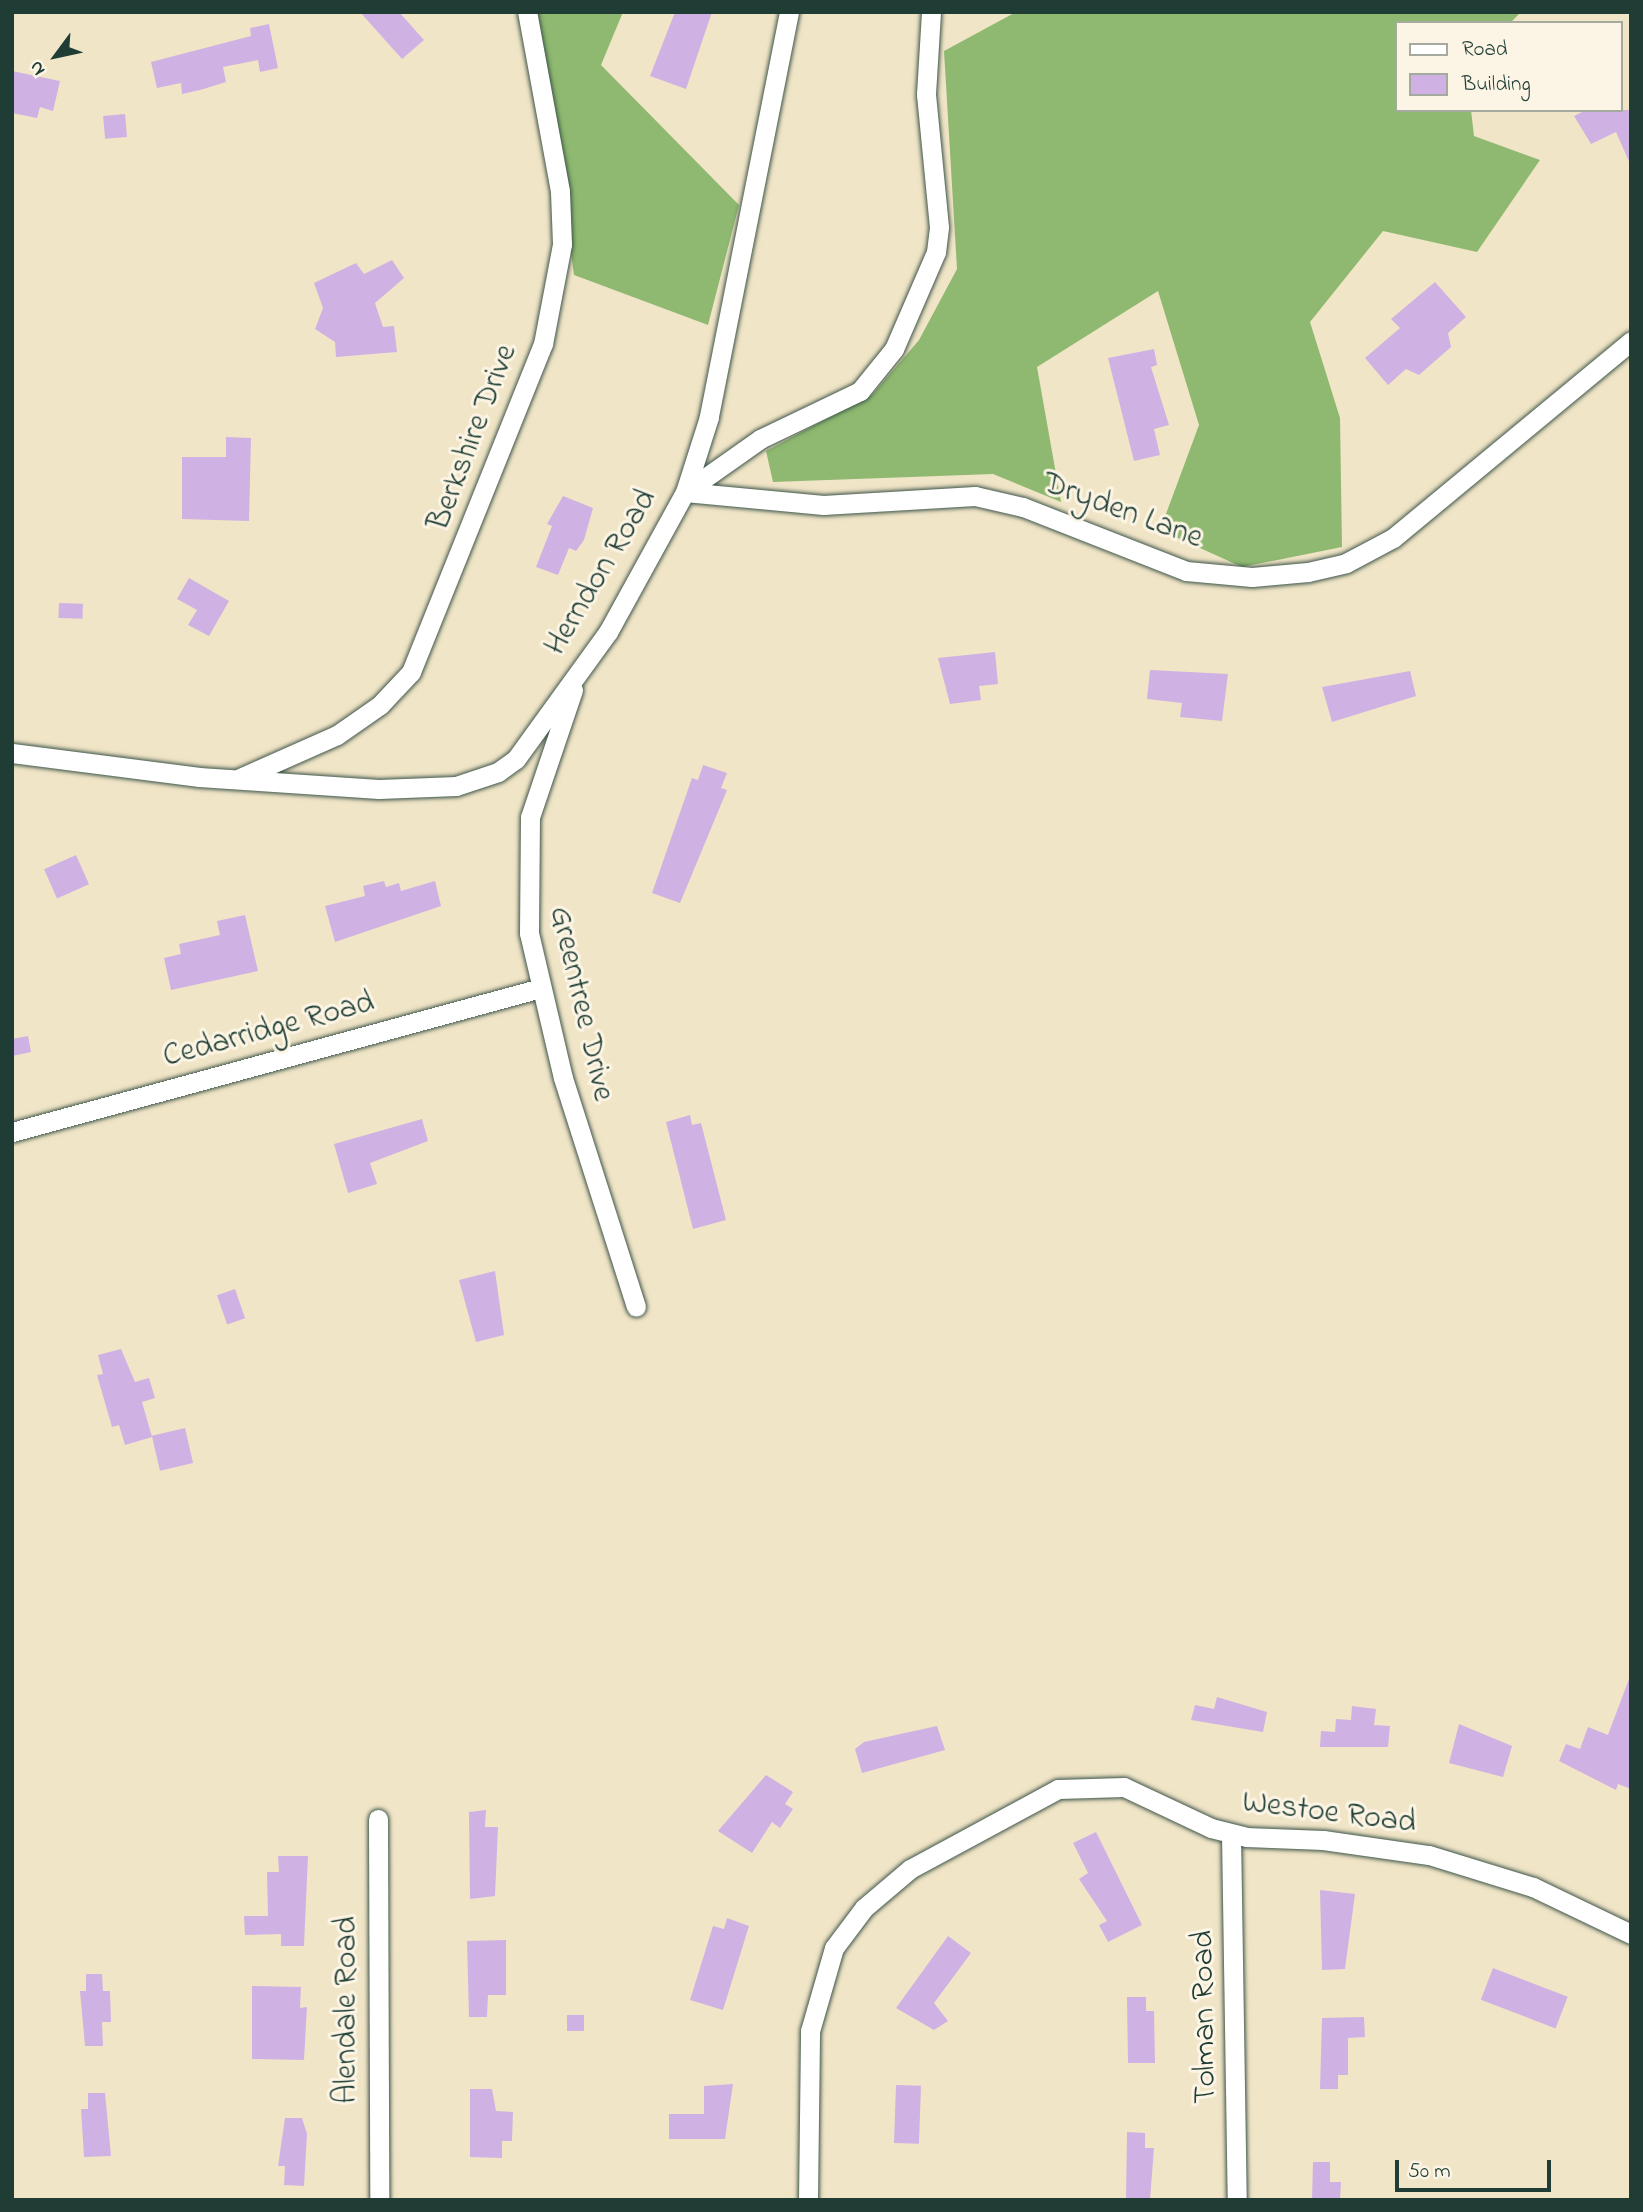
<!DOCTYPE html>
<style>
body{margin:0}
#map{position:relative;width:1643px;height:2212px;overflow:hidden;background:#f1e5c7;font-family:"Indie Flower",sans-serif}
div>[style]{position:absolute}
.forest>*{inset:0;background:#8fb970}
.building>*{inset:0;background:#cfb2e3;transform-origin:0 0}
.roads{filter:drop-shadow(0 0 2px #3e564a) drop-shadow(0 0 2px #3e564a)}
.street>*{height:19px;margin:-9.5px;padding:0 9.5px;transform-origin:9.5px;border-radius:9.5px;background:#fff}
span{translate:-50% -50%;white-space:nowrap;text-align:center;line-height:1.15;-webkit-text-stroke:6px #fcf5e5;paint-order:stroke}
.street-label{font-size:32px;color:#1f3d34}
.frame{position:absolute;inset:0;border:14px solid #1f3d34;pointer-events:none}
.legend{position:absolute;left:1395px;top:21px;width:228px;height:91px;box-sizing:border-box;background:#fcf5e5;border:2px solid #a4ab9e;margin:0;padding:9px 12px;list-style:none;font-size:21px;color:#1f3d34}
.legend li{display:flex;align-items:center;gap:14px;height:35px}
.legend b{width:35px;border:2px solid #a4ab9e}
.north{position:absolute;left:21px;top:21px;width:70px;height:70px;-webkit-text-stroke:5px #fcf5e5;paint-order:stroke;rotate:237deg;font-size:19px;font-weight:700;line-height:28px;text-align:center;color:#1f3d34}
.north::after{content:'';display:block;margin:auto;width:24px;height:32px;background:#1f3d34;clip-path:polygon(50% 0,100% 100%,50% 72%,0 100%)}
.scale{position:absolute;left:1395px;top:2160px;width:156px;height:32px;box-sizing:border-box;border:4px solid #1f3d34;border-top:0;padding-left:9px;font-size:21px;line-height:24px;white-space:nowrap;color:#1f3d34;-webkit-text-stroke:5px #fcf5e5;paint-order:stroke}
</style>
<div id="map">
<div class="forest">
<div style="clip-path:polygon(538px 12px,623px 12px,601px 65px,739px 205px,708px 325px,574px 275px)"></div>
<div style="clip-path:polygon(1016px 12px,1521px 12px,1510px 23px,1396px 23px,1396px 110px,1471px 110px,1474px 136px,1540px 160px,1477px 252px,1383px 231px,1310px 322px,1340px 418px,1342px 547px,1242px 567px,1160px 530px,1199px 425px,1158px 291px,1037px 367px,1061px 502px,993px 474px,773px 482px,766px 451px,872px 395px,919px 340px,957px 269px,944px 51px)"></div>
</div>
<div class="building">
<div style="clip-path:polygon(360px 12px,399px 12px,424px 40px,402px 59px)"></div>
<div style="clip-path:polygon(675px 12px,712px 12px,686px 89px,650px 76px)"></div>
<div style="clip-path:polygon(269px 24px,278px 68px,260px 72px,258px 60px,223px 67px,226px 82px,200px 90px,182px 94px,181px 83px,157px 88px,151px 62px,251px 36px,250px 28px)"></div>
<div style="clip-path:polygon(12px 71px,60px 81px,53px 111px,40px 107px,37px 118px,12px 113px)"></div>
<div style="clip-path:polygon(1586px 110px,1631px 110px,1631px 166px,1616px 132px,1591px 144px,1574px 116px)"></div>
<div style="left:125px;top:114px;width:23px;height:22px;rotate:85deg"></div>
<div style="clip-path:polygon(392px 260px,404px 278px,375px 303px,383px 327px,394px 326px,397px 352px,336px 357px,335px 342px,315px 329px,323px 308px,314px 283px,356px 263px,364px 274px)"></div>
<div style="clip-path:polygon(1435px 282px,1466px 317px,1448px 333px,1451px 347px,1419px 375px,1406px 369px,1388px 385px,1365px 358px,1400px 328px,1391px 319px)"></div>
<div style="clip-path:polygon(1154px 349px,1157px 365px,1151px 367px,1169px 425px,1154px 429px,1160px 455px,1134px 461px,1108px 358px)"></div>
<div style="clip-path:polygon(226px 437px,251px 438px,249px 521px,182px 519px,182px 457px,226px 457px)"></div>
<div style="clip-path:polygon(563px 496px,593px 508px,584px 540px,576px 551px,569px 548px,558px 575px,536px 567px,552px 526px,547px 524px)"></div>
<div style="clip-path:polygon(189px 578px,229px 601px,209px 636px,188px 625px,197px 610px,177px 599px)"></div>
<div style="left:59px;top:603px;width:24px;height:15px;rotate:2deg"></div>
<div style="clip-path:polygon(995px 652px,998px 684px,979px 686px,981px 700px,950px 704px,938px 658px)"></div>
<div style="clip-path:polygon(1150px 670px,1228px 674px,1222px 721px,1180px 717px,1182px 703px,1147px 699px)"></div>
<div style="clip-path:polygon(1410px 671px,1416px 696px,1332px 722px,1322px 687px)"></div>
<div style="clip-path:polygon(703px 765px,727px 773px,721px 788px,727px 790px,680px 903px,652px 893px,692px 778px,698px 780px)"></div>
<div style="left:76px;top:855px;width:32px;height:35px;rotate:66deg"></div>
<div style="clip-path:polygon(384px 881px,386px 887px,399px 883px,401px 891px,435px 881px,441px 906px,335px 942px,325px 906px,365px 896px,363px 886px)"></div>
<div style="clip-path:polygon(245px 915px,258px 971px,171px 990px,164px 958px,181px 954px,179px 944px,220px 935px,217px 921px)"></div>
<div style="clip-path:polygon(28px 1036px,31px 1052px,12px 1056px,12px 1039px)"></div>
<div style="clip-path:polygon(690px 1115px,692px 1125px,701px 1123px,726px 1220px,693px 1229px,666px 1122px)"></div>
<div style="clip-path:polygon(422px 1119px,428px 1141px,370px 1163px,377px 1184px,348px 1193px,334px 1144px)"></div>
<div style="clip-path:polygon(495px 1271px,504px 1335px,476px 1342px,459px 1280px)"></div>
<div style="left:235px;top:1289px;width:31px;height:19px;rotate:71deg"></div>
<div style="clip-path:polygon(121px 1349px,135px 1382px,149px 1378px,155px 1398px,142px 1402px,152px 1437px,125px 1445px,119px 1425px,112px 1427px,97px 1375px,103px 1374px,98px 1355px)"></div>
<div style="left:185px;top:1428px;width:36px;height:34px;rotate:77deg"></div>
<div style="clip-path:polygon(1629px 1679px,1631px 1789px,1618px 1784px,1616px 1790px,1559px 1761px,1566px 1744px,1580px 1749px,1588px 1727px,1608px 1735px)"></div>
<div style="clip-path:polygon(1217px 1697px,1267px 1712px,1263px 1732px,1191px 1720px,1195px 1705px,1214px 1709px)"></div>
<div style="clip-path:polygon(1352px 1706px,1376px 1709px,1374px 1725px,1390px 1726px,1388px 1747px,1320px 1747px,1321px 1731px,1335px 1732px,1336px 1719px,1351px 1720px)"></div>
<div style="clip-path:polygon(1459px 1724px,1512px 1746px,1503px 1777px,1449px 1763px)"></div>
<div style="clip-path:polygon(937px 1726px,945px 1750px,862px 1773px,855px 1749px,864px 1742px)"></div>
<div style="clip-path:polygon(766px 1775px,793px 1792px,785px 1804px,793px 1809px,780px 1828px,772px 1822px,752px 1853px,718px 1831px)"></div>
<div style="clip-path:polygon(486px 1810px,485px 1827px,498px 1827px,495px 1896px,470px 1899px,469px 1812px)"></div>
<div style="clip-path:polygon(1096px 1832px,1142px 1925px,1108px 1942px,1099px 1925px,1107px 1921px,1079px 1879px,1088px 1873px,1073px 1843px)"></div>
<div style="clip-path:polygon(278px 1856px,308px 1856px,304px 1946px,281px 1946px,281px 1934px,245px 1935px,244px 1916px,268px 1916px,267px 1872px,279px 1872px)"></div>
<div style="clip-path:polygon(1320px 1890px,1355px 1894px,1345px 1969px,1322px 1970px)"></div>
<div style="clip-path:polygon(727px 1918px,749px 1926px,723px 2010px,690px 2000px,713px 1926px,724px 1929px)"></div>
<div style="clip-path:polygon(948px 1936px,971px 1953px,934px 2003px,948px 2021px,934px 2030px,896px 2008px)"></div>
<div style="clip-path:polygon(506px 1940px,506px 1995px,488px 1995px,487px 2017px,469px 2017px,467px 1941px)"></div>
<div style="left:1493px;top:1968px;width:80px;height:34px;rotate:21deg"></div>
<div style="clip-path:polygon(86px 1974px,102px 1974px,103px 1991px,110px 1991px,111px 2022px,102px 2022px,103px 2046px,85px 2046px,80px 1991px,86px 1991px)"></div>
<div style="clip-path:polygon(252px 1986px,301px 1987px,300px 2008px,307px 2007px,304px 2060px,252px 2059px)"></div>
<div style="clip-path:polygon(1127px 1997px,1146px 1997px,1146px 2011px,1154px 2011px,1155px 2063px,1128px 2063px)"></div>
<div style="left:584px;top:2015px;width:16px;height:17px;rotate:90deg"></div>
<div style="clip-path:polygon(1364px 2017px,1365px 2037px,1348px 2038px,1348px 2075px,1338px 2075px,1338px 2089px,1320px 2089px,1322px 2018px)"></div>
<div style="clip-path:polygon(733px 2084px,725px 2139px,669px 2139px,669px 2114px,704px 2114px,704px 2086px)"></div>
<div style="left:896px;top:2085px;width:25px;height:58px;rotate:2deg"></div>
<div style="clip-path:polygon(470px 2089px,492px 2089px,496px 2111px,513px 2112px,512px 2141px,502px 2141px,502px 2158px,470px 2157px)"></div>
<div style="clip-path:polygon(88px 2093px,105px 2093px,111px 2156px,84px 2157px,81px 2109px,88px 2109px)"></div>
<div style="clip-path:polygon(285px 2118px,302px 2118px,307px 2134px,304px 2186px,284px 2185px,285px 2166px,278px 2166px)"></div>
<div style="clip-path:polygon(1127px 2132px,1145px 2133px,1145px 2148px,1154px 2148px,1150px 2200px,1126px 2200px)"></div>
<div style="clip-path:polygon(1313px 2162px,1330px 2162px,1330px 2182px,1341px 2182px,1340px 2200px,1312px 2200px)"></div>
</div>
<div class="roads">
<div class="street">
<div style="left:789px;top:12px;width:413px;rotate:101.2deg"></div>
<div style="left:709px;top:417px;width:79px;rotate:107.7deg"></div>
<div style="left:685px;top:492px;width:139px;rotate:5.4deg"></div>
<div style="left:823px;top:505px;width:152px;rotate:-3.4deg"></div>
<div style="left:975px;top:496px;width:49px;rotate:12.9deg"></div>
<div style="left:1023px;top:507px;width:175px;rotate:21.4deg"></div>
<div style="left:1186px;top:571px;width:66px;rotate:5.2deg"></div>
<div style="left:1252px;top:577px;width:56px;rotate:-5.1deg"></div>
<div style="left:1308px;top:572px;width:39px;rotate:-13deg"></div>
<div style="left:1346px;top:563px;width:53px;rotate:-28deg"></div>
<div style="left:1393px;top:538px;width:309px;rotate:-39.6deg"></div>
<div style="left:573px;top:690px;width:134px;rotate:108.7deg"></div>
<div style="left:530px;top:817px;width:116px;rotate:90.5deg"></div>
<div style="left:529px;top:933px;width:149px;rotate:76.8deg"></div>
<div style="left:563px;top:1078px;width:240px;rotate:72.3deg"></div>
<div style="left:12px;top:753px;width:189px;rotate:7.3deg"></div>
<div style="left:199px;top:777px;width:180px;rotate:3.8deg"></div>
<div style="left:379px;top:789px;width:77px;rotate:-2.2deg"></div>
<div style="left:456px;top:786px;width:44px;rotate:-18.4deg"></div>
<div style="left:498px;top:772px;width:22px;rotate:-36deg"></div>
<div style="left:516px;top:759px;width:157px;rotate:-54.1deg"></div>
<div style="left:608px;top:632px;width:160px;rotate:-61.2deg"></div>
<div style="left:685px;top:492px;width:92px;rotate:-35.2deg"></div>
<div style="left:760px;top:439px;width:111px;rotate:-25.6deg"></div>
<div style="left:860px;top:391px;width:54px;rotate:-51deg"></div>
<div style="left:894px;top:349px;width:106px;rotate:-66.6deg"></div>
<div style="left:936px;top:252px;width:25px;rotate:-83deg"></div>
<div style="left:939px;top:227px;width:134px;rotate:-95.6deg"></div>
<div style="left:926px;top:94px;width:82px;rotate:-86.5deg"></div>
<div style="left:240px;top:778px;width:106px;rotate:-23.9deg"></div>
<div style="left:337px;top:735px;width:52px;rotate:-34.9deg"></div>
<div style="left:380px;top:705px;width:45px;rotate:-46.8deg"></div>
<div style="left:411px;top:672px;width:354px;rotate:-68.1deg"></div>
<div style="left:543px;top:344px;width:102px;rotate:-79.2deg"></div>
<div style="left:562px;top:244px;width:53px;rotate:-92.2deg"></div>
<div style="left:560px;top:191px;width:182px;rotate:-100.4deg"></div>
<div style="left:12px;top:1132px;width:548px;rotate:-15.23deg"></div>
<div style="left:378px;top:1819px;width:381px;rotate:89.8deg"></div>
<div style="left:1231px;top:1834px;width:366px;rotate:89.1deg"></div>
<div style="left:808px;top:2200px;width:169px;rotate:-89.3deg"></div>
<div style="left:810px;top:2031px;width:86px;rotate:-73.9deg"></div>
<div style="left:834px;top:1948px;width:50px;rotate:-53.1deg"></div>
<div style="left:864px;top:1908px;width:60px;rotate:-40.3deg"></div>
<div style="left:910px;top:1869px;width:168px;rotate:-28.4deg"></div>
<div style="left:1058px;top:1789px;width:66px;rotate:-1.7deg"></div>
<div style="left:1124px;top:1787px;width:96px;rotate:25.2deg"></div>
<div style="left:1211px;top:1828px;width:36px;rotate:14deg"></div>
<div style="left:1246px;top:1837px;width:77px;rotate:2.2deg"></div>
<div style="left:1323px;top:1840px;width:107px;rotate:8.1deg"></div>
<div style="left:1429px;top:1855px;width:109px;rotate:17.1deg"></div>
<div style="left:1533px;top:1887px;width:109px;rotate:25.6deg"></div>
</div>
</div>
<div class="street-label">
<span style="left:474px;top:438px;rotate:-69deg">Berkshire Drive</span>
<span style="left:1122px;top:512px;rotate:20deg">Dryden Lane</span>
<span style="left:602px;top:573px;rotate:-59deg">Herndon Road</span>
<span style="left:580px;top:1004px;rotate:77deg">Greentree Drive</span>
<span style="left:269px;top:1031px;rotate:-15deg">Cedarridge Road</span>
<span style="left:1329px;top:1814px;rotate:7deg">Westoe Road</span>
<span style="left:348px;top:2010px;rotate:-90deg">Alendale Road</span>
<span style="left:1206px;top:2017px;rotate:-91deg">Tolman Road</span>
</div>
<div class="frame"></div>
<ul class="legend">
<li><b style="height:9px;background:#fff"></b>Road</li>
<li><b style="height:19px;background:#cfb2e3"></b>Building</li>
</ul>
<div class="north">N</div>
<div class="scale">50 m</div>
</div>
